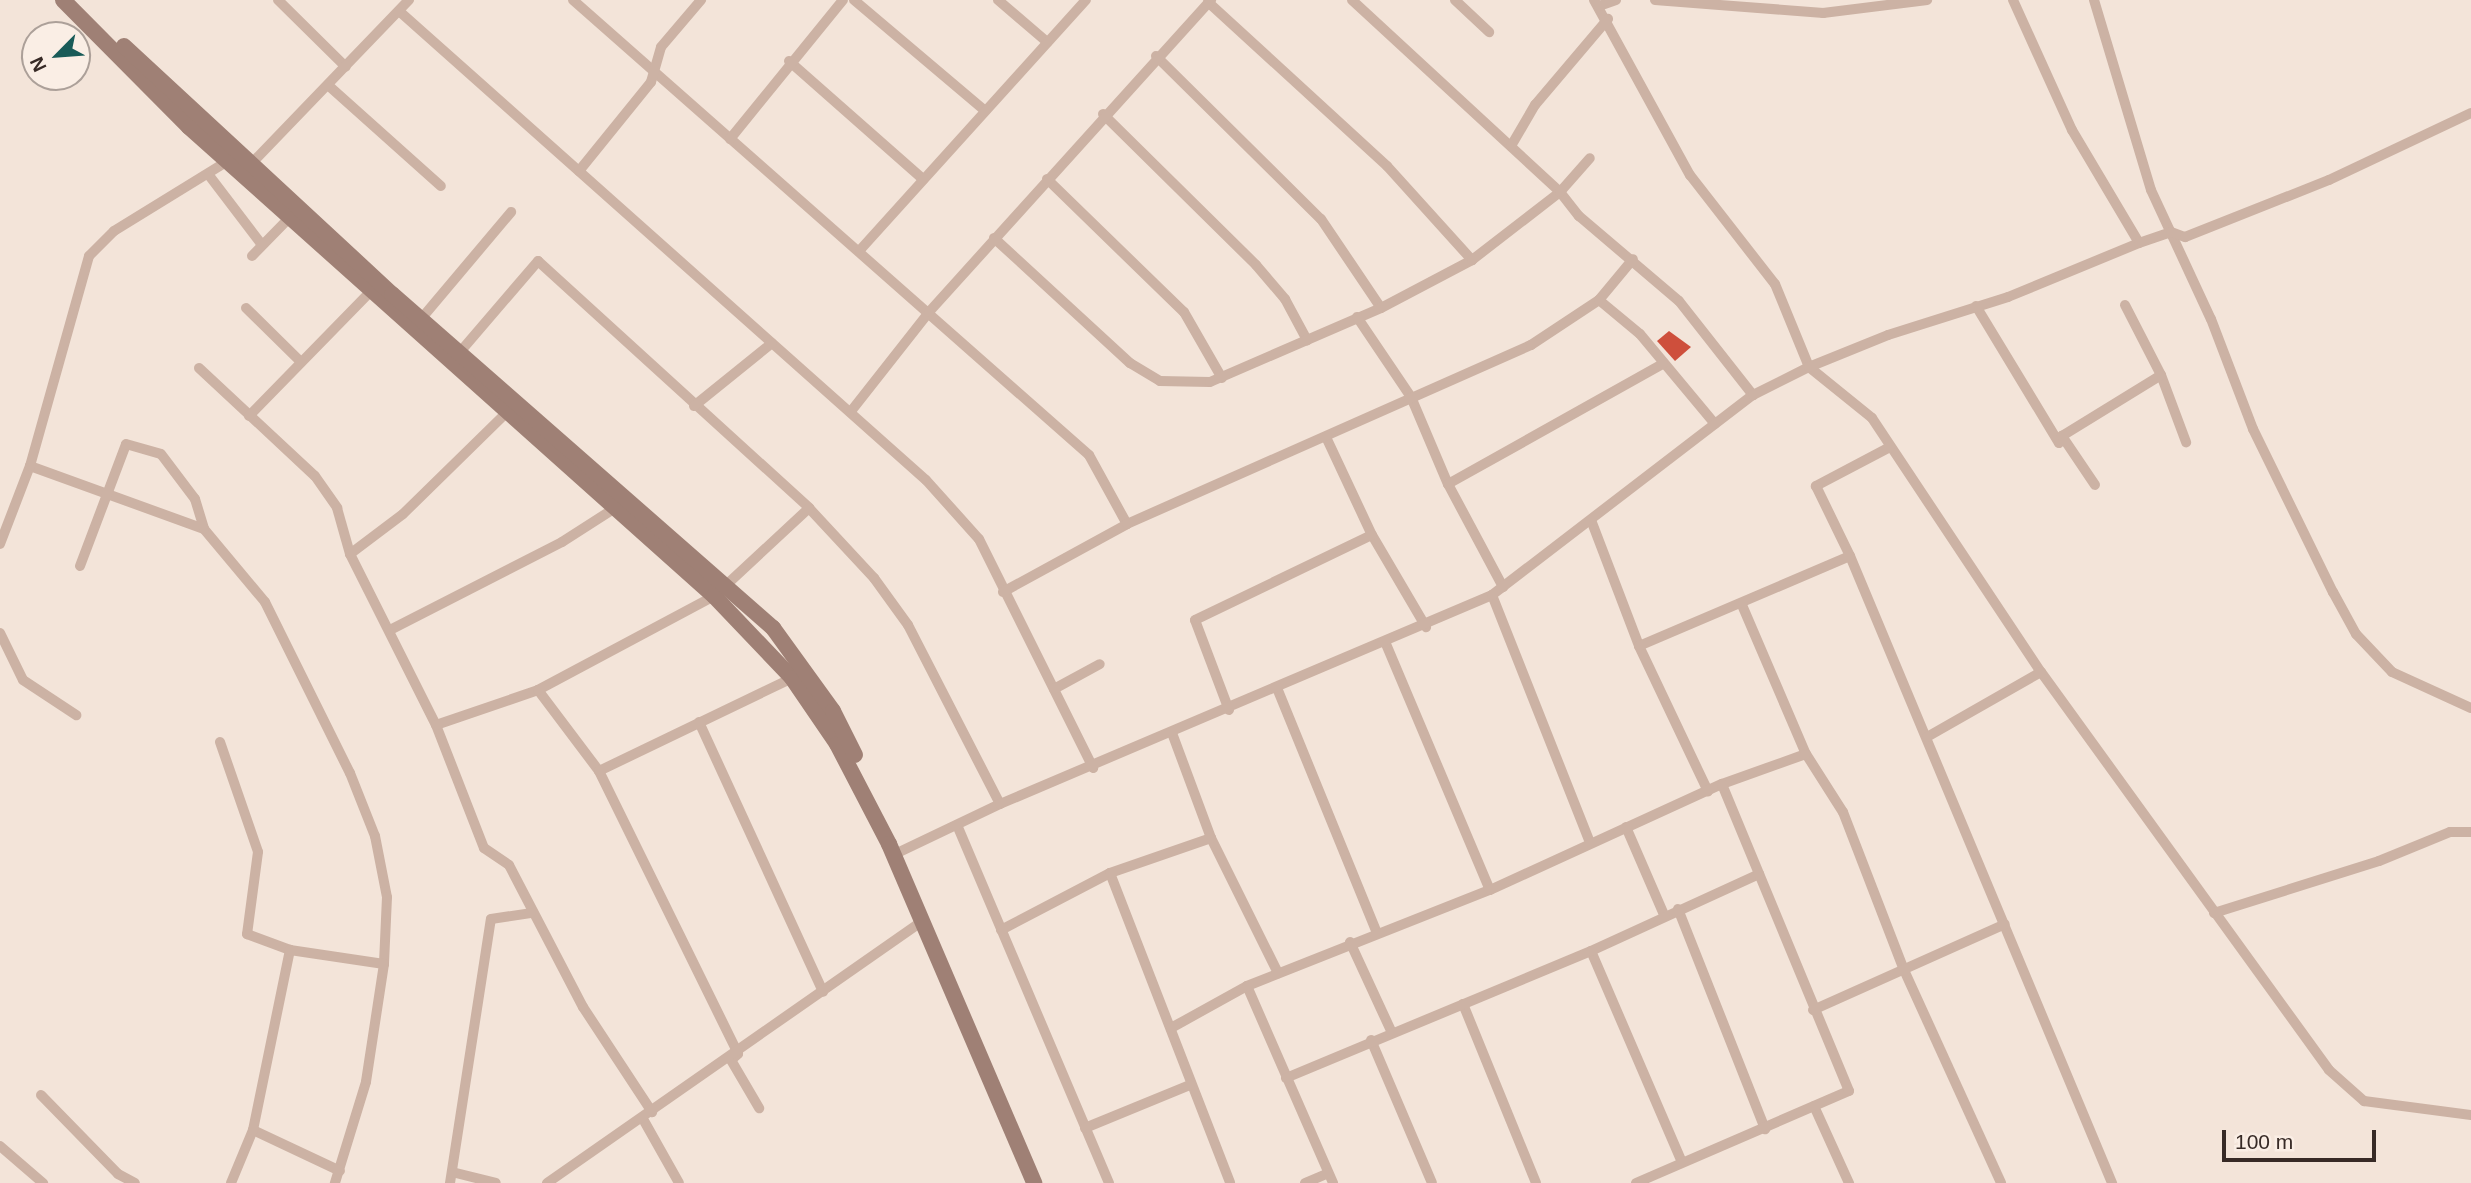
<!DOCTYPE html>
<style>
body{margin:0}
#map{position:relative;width:2471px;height:1183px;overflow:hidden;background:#f3e4d9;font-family:Arial,sans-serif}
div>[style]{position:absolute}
.building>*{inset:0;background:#ce4f3c}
.street>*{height:10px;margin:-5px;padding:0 5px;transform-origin:5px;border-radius:5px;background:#ccb2a4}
.secondary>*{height:16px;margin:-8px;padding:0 8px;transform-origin:8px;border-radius:8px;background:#9f8075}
span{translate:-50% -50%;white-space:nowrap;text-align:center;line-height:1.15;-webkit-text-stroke:5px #faeee5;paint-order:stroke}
.north{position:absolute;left:21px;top:21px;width:70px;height:70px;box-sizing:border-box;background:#faeee5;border:2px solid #aca099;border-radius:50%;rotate:245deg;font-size:19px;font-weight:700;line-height:28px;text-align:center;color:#372a26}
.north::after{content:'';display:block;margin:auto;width:24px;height:32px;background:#195b58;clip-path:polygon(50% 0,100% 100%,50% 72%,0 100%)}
.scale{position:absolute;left:2222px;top:1130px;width:154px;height:32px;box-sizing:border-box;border:4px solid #372a26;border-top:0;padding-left:9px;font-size:21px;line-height:24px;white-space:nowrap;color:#372a26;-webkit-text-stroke:5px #faeee5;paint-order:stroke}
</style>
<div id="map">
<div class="building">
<div style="clip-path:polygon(1669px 331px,1691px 347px,1675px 361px,1657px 341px)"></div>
</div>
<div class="street">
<div style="left:278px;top:0;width:95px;rotate:44.6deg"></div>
<div style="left:573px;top:0;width:688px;rotate:41.41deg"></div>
<div style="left:1089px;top:455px;width:79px;rotate:61.2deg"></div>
<div style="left:854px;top:0;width:170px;rotate:40.2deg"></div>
<div style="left:998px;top:0;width:65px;rotate:40.6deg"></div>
<div style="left:1352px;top:0;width:283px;rotate:42.7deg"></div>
<div style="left:1560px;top:192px;width:31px;rotate:52deg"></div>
<div style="left:1579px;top:216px;width:131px;rotate:40.4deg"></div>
<div style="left:1679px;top:301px;width:120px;rotate:51.8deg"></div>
<div style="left:1455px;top:0;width:47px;rotate:43.3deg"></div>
<div style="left:1594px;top:0;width:200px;rotate:61.3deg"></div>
<div style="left:1690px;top:175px;width:138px;rotate:52.1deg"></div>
<div style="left:1775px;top:284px;width:90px;rotate:67.7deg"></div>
<div style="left:1809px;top:367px;width:81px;rotate:39deg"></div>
<div style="left:1872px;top:418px;width:305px;rotate:56.4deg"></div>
<div style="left:2041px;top:672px;width:491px;rotate:54.1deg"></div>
<div style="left:2329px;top:1070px;width:47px;rotate:41.5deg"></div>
<div style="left:2364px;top:1101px;width:108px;rotate:7.5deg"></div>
<div style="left:1655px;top:0;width:169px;rotate:4.4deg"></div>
<div style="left:1823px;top:13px;width:105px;rotate:-7.1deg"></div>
<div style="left:2013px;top:0;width:143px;rotate:65.6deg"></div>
<div style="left:2072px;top:130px;width:131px;rotate:59.3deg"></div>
<div style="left:2094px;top:0;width:198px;rotate:73.3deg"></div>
<div style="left:2151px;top:190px;width:142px;rotate:65.1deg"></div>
<div style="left:2211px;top:319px;width:118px;rotate:69.1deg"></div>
<div style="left:2253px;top:429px;width:182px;rotate:63.9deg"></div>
<div style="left:2333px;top:592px;width:48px;rotate:61.3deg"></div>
<div style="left:2356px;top:634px;width:52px;rotate:46.5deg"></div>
<div style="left:2392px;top:672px;width:87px;rotate:24.5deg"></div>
<div style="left:1208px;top:2px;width:243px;rotate:42.5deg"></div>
<div style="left:1387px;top:166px;width:127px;rotate:47.9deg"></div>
<div style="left:1599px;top:6px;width:18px;rotate:-19deg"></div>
<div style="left:399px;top:11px;width:705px;rotate:41.67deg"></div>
<div style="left:926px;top:480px;width:79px;rotate:48.1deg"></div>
<div style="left:979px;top:539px;width:256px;rotate:63.5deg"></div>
<div style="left:1156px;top:56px;width:232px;rotate:44.7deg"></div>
<div style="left:1321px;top:219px;width:107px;rotate:56deg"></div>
<div style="left:789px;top:61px;width:179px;rotate:41.4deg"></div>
<div style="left:329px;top:86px;width:150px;rotate:41.8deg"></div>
<div style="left:1103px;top:114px;width:215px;rotate:44.6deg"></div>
<div style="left:1256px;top:265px;width:45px;rotate:49.5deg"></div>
<div style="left:1285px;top:299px;width:47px;rotate:61.8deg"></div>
<div style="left:730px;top:139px;width:179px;rotate:-50.9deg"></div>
<div style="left:1511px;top:146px;width:48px;rotate:-59.7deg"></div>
<div style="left:1535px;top:105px;width:113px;rotate:-49.7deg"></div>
<div style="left:251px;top:164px;width:228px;rotate:-46.1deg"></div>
<div style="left:579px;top:171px;width:114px;rotate:-51deg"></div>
<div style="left:651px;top:82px;width:36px;rotate:-74deg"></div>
<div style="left:661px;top:47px;width:62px;rotate:-49.6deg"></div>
<div style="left:208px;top:174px;width:89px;rotate:52.7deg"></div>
<div style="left:1047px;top:179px;width:191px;rotate:44.2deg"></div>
<div style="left:1184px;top:312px;width:76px;rotate:60.1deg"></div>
<div style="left:994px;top:238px;width:185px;rotate:42.6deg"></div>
<div style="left:1130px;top:363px;width:35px;rotate:31deg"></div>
<div style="left:1160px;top:381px;width:50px;rotate:1.1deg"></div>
<div style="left:1210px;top:382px;width:186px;rotate:-23.4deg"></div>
<div style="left:1381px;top:308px;width:103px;rotate:-27.8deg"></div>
<div style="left:1472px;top:260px;width:111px;rotate:-37.7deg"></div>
<div style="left:1560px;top:192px;width:45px;rotate:-48.6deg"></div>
<div style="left:860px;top:250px;width:337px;rotate:-47.9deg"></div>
<div style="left:252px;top:256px;width:56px;rotate:-45.7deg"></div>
<div style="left:1599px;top:300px;width:53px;rotate:39.7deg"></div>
<div style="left:1640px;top:334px;width:117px;rotate:50.2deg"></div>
<div style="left:2125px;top:305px;width:79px;rotate:62.8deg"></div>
<div style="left:2161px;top:375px;width:72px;rotate:69.5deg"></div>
<div style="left:1976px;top:306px;width:160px;rotate:58.8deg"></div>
<div style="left:2059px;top:443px;width:8px;rotate:-67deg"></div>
<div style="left:2062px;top:436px;width:59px;rotate:56deg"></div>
<div style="left:246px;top:308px;width:76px;rotate:44.5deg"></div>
<div style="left:1357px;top:317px;width:97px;rotate:56deg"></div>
<div style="left:1411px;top:397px;width:95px;rotate:67deg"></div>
<div style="left:1448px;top:484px;width:117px;rotate:61.9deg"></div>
<div style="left:421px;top:319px;width:140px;rotate:-49.9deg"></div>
<div style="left:460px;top:352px;width:120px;rotate:-49.4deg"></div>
<div style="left:538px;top:261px;width:367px;rotate:42.3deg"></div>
<div style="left:809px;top:508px;width:96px;rotate:47.1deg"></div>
<div style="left:874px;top:578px;width:58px;rotate:54.1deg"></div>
<div style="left:908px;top:625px;width:201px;rotate:62.8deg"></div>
<div style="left:199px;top:368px;width:158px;rotate:43deg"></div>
<div style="left:315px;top:476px;width:39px;rotate:55deg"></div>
<div style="left:337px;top:508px;width:48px;rotate:74.2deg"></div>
<div style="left:350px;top:554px;width:191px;rotate:63.3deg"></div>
<div style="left:436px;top:725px;width:132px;rotate:68.7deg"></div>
<div style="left:484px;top:848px;width:30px;rotate:34deg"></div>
<div style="left:509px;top:865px;width:160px;rotate:62.5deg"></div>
<div style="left:583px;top:1007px;width:126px;rotate:56.7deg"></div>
<div style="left:694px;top:406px;width:100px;rotate:-38.9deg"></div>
<div style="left:852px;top:410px;width:125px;rotate:-51.8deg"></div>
<div style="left:929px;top:312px;width:421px;rotate:-47.9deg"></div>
<div style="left:249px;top:416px;width:173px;rotate:-45.7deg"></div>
<div style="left:2062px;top:436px;width:116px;rotate:-31.6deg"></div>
<div style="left:1326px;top:437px;width:108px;rotate:64.9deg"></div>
<div style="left:1372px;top:535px;width:107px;rotate:59.6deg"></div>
<div style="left:1890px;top:447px;width:84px;rotate:152.2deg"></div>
<div style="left:1816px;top:486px;width:78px;rotate:64.1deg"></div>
<div style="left:1850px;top:556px;width:680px;rotate:67.32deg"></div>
<div style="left:30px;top:466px;width:185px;rotate:19.9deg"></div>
<div style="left:204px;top:529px;width:95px;rotate:50.1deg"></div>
<div style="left:265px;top:602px;width:191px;rotate:63.6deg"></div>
<div style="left:350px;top:773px;width:68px;rotate:68.4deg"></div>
<div style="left:375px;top:836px;width:62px;rotate:78.9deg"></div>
<div style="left:387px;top:897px;width:67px;rotate:92.6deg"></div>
<div style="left:384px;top:964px;width:119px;rotate:98.7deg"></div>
<div style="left:366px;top:1082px;width:106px;rotate:107.1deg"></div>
<div style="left:1448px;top:484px;width:246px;rotate:-29.2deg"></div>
<div style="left:1591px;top:520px;width:135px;rotate:69.1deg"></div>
<div style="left:1639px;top:646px;width:161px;rotate:64.6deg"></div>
<div style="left:0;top:544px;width:84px;rotate:-69deg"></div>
<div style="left:30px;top:466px;width:218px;rotate:-74.3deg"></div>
<div style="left:89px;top:256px;width:35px;rotate:-45deg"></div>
<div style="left:114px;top:231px;width:134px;rotate:-31.6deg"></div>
<div style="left:350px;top:554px;width:66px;rotate:-37deg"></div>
<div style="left:403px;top:514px;width:144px;rotate:-44.4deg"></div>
<div style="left:80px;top:566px;width:130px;rotate:-69.3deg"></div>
<div style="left:126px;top:444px;width:36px;rotate:16deg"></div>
<div style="left:161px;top:454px;width:56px;rotate:52.9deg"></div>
<div style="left:195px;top:499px;width:31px;rotate:73deg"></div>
<div style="left:723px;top:588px;width:117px;rotate:-42.9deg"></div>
<div style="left:1003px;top:592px;width:141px;rotate:-28.7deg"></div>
<div style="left:1127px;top:524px;width:442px;rotate:-23.9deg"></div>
<div style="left:1531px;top:345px;width:82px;rotate:-33.5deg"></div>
<div style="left:1599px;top:300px;width:53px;rotate:-50.3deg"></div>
<div style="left:1492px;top:595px;width:266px;rotate:68.4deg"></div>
<div style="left:1742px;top:605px;width:162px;rotate:66.8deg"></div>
<div style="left:1806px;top:754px;width:69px;rotate:57.5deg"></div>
<div style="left:1843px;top:812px;width:169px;rotate:68.9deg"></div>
<div style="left:1904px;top:970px;width:234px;rotate:65.5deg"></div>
<div style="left:390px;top:630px;width:193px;rotate:-27.1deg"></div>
<div style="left:562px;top:542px;width:63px;rotate:-32.7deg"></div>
<div style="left:0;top:633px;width:52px;rotate:63.9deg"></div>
<div style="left:23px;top:680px;width:64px;rotate:33.4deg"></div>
<div style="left:1386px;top:644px;width:267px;rotate:67.1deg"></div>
<div style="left:1639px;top:646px;width:229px;rotate:-23.1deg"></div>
<div style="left:1277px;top:688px;width:265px;rotate:67.8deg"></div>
<div style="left:1054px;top:689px;width:52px;rotate:-28.5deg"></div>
<div style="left:538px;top:690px;width:101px;rotate:53deg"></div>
<div style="left:599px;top:771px;width:315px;rotate:63.8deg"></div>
<div style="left:738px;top:1054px;width:9px;rotate:139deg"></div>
<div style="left:731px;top:1060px;width:56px;rotate:59.7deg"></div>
<div style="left:1229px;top:710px;width:96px;rotate:-110.7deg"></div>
<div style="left:1195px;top:620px;width:196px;rotate:-25.7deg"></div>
<div style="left:699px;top:722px;width:297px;rotate:65.3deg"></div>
<div style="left:436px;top:725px;width:108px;rotate:-18.9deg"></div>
<div style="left:538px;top:690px;width:200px;rotate:-28.1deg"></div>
<div style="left:1172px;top:733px;width:112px;rotate:69.6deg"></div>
<div style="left:1211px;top:838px;width:151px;rotate:63.6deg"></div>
<div style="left:1927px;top:737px;width:131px;rotate:-29.7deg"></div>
<div style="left:220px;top:742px;width:116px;rotate:70.9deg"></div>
<div style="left:258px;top:852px;width:83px;rotate:97.6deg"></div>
<div style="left:247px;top:934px;width:46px;rotate:20.4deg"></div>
<div style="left:599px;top:771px;width:214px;rotate:-25.7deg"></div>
<div style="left:957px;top:825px;width:389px;rotate:67deg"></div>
<div style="left:1626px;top:827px;width:96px;rotate:66.6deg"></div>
<div style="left:893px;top:855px;width:119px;rotate:-25.5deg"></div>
<div style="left:1000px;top:804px;width:535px;rotate:-23.02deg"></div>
<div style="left:1492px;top:595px;width:329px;rotate:-37.5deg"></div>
<div style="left:1753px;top:395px;width:63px;rotate:-26.6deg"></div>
<div style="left:1809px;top:367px;width:85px;rotate:-22.1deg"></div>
<div style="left:1888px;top:335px;width:126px;rotate:-17.6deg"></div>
<div style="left:2008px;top:297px;width:142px;rotate:-22.4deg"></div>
<div style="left:2139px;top:243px;width:34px;rotate:-19deg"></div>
<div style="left:2171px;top:232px;width:15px;rotate:20deg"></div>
<div style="left:2185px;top:237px;width:155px;rotate:-21.6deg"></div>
<div style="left:2329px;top:180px;width:157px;rotate:-25.3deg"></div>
<div style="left:1110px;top:873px;width:332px;rotate:68.8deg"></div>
<div style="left:1678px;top:909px;width:237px;rotate:68.4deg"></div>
<div style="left:2214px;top:913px;width:173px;rotate:-17.5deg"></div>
<div style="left:2379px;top:861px;width:77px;rotate:-22.2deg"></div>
<div style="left:2450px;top:832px;width:21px"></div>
<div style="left:1001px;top:930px;width:123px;rotate:-27.6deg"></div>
<div style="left:1110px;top:873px;width:107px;rotate:-19.1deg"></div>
<div style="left:1350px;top:942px;width:100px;rotate:65.2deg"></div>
<div style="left:1591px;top:951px;width:230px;rotate:66.7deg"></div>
<div style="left:1247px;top:986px;width:215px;rotate:66.4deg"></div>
<div style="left:1463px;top:1004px;width:193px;rotate:67.8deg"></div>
<div style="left:1813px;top:1010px;width:210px;rotate:-24.1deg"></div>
<div style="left:1171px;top:1028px;width:87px;rotate:-28.9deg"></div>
<div style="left:1247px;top:986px;width:261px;rotate:-21.6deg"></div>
<div style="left:1490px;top:890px;width:255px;rotate:-24.6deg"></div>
<div style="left:1722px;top:784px;width:89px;rotate:-19.7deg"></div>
<div style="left:1371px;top:1040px;width:155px;rotate:66.9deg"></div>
<div style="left:1286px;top:1078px;width:330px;rotate:-22.6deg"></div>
<div style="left:1591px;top:951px;width:185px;rotate:-24.6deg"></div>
<div style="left:41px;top:1095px;width:110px;rotate:45.7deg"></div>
<div style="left:118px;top:1174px;width:19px;rotate:28deg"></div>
<div style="left:1814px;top:1106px;width:85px;rotate:65.6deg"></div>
<div style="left:643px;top:1119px;width:73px;rotate:60.6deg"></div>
<div style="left:1085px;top:1128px;width:113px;rotate:-22.3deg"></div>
<div style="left:253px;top:1130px;width:96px;rotate:25.2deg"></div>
<div style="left:0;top:1146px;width:57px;rotate:40.7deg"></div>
<div style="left:452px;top:1172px;width:45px;rotate:14deg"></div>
<div style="left:231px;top:1183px;width:57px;rotate:-67.5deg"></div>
<div style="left:253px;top:1130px;width:184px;rotate:-78.4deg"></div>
<div style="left:290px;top:950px;width:95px;rotate:8.5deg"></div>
<div style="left:450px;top:1183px;width:267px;rotate:-81.2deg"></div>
<div style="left:491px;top:919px;width:40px;rotate:-8.5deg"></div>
<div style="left:547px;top:1183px;width:458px;rotate:-34.9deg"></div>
<div style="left:1305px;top:1183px;width:25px;rotate:-23deg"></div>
<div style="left:1636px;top:1183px;width:232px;rotate:-23.4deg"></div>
<div style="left:1849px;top:1091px;width:332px;rotate:-112.5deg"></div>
</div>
<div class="secondary">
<div style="left:63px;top:0;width:179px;rotate:45.2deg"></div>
<div style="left:189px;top:127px;width:704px;rotate:41.78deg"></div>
<div style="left:714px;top:596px;width:113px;rotate:46.4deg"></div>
<div style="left:792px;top:678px;width:80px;rotate:55.7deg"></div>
<div style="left:837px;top:744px;width:113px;rotate:62.5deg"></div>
<div style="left:889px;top:844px;width:369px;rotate:66.8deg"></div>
<div style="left:124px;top:46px;width:365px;rotate:42.8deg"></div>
<div style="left:392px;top:294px;width:507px;rotate:41.24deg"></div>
<div style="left:773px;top:628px;width:102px;rotate:54.1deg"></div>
<div style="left:833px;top:711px;width:49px;rotate:63.4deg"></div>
</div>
<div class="north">N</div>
<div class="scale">100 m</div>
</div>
